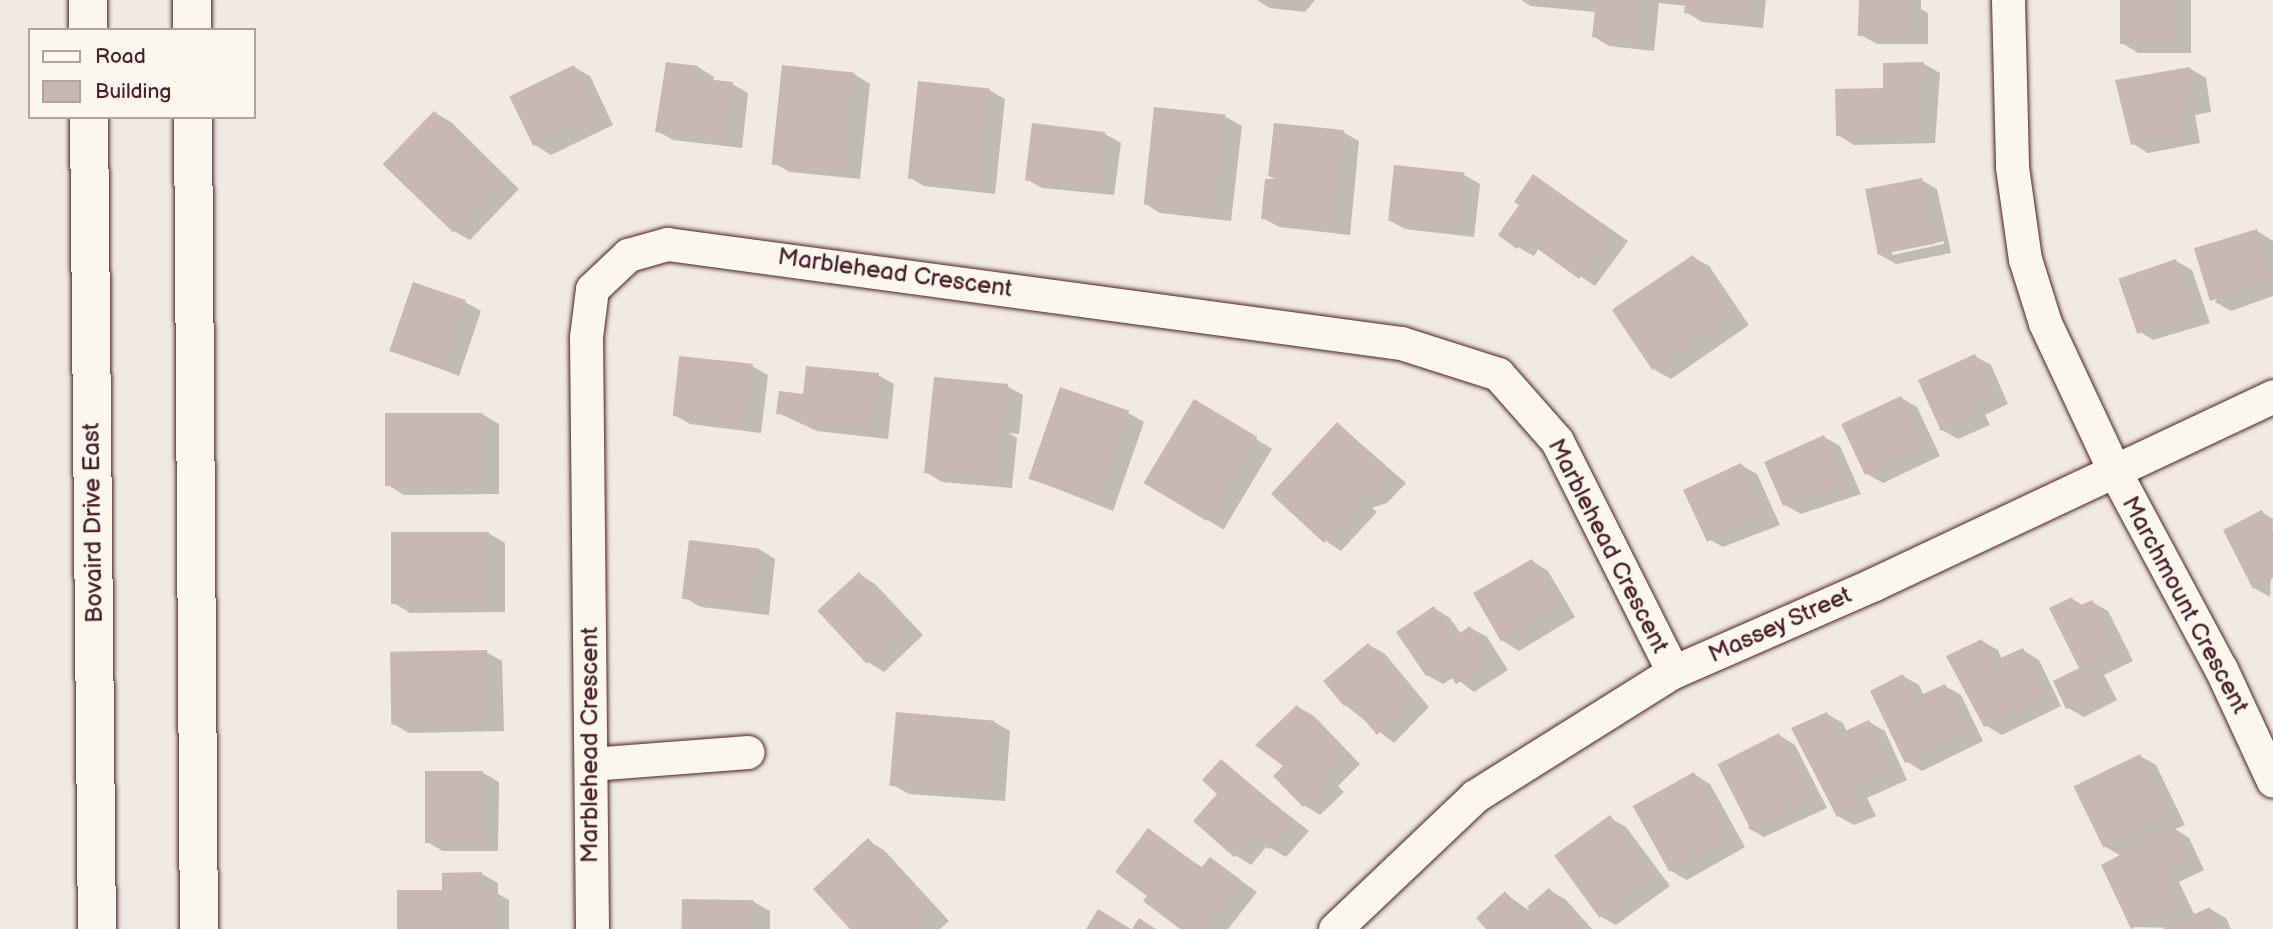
<!DOCTYPE html>
<style>
body{margin:0}
#map{position:relative;width:2273px;height:929px;overflow:hidden;background:#f0eae0;font-family:"Balsamiq Sans",sans-serif}
div>[style]{position:absolute}
.shadow>*{inset:0;background:#0003;transform-origin:0 0}
.building>*{inset:0;background:#c8b8b3;transform-origin:0 0}
.roads{filter:drop-shadow(0 0 2px #4a1f2b) drop-shadow(0 0 2px #4a1f2b)}
.minor>*{height:33px;margin:-16.5px;padding:0 16.5px;transform-origin:16.5px;border-radius:16.5px;background:#fbf7ec}
.secondary>*{height:38px;margin:-19px;padding:0 19px;transform-origin:19px;border-radius:19px;background:#fbf7ec}
span{translate:-50% -50%;white-space:nowrap;text-align:center;line-height:1.15;-webkit-text-stroke:5px #fbf7ec;paint-order:stroke}
.street-label{font-size:24px;color:#4a1f2b}
.legend{position:absolute;left:28px;top:28px;width:228px;height:91px;box-sizing:border-box;background:#fbf7ec;border:2px solid #b4a19f;margin:0;padding:9px 12px;list-style:none;font-size:21px;color:#4a1f2b}
.legend li{display:flex;align-items:center;gap:14px;height:35px}
.legend b{width:35px;border:2px solid #b4a19f}
</style>
<div id="map">
<div class="shadow">
<div style="clip-path:polygon(1257px 0,1315px 0,1305px 12px,1270px 8px)"></div>
<div style="clip-path:polygon(1521px 0,1766px 0,1763px 28px,1702px 22px,1686px 12px,1687px 6px,1659px 3px,1654px 51px,1609px 46px,1593px 36px,1596px 12px,1531px 6px)"></div>
<div style="clip-path:polygon(1861px 0,1921px 0,1921px 9px,1928px 13px,1928px 44px,1877px 44px,1861px 35px)"></div>
<div style="clip-path:polygon(2122px 0,2191px 0,2191px 53px,2138px 53px,2122px 43px)"></div>
<div style="clip-path:polygon(1924px 64px,1940px 73px,1935px 143px,1854px 145px,1838px 135px,1885px 90px)"></div>
<div style="clip-path:polygon(574px 67px,590px 76px,613px 125px,551px 155px,535px 145px)"></div>
<div style="clip-path:polygon(698px 67px,714px 77px,713px 82px,732px 84px,748px 93px,742px 148px,673px 140px,657px 131px)"></div>
<div style="clip-path:polygon(784px 67px,854px 74px,870px 84px,860px 179px,790px 172px,774px 163px)"></div>
<div style="clip-path:polygon(2189px 68px,2206px 78px,2211px 112px,2195px 115px,2200px 143px,2148px 153px,2132px 143px)"></div>
<div style="clip-path:polygon(989px 90px,1005px 99px,995px 194px,924px 186px,908px 177px)"></div>
<div style="clip-path:polygon(1155px 109px,1226px 117px,1242px 126px,1231px 221px,1160px 213px,1144px 203px)"></div>
<div style="clip-path:polygon(435px 113px,451px 122px,519px 189px,470px 240px,454px 231px,385px 164px)"></div>
<div style="clip-path:polygon(1343px 132px,1359px 141px,1350px 235px,1279px 227px,1263px 218px,1282px 182px)"></div>
<div style="clip-path:polygon(1105px 134px,1121px 143px,1114px 195px,1042px 188px,1026px 179px)"></div>
<div style="clip-path:polygon(1464px 175px,1480px 184px,1474px 237px,1405px 229px,1389px 220px)"></div>
<div style="clip-path:polygon(1534px 176px,1628px 241px,1595px 286px,1539px 248px,1534px 256px,1518px 247px,1522px 205px)"></div>
<div style="clip-path:polygon(evenodd,1921px 180px,1937px 189px,1951px 253px,1896px 264px,1880px 255px,1921px 180px,1944px 241px,1944px 244px,1892px 255px,1892px 252px,1944px 241px)"></div>
<div style="clip-path:polygon(2257px 231px,2273px 241px,2273px 296px,2231px 311px,2215px 302px)"></div>
<div style="clip-path:polygon(1693px 257px,1709px 266px,1749px 325px,1671px 379px,1655px 370px)"></div>
<div style="clip-path:polygon(2176px 261px,2192px 270px,2210px 323px,2153px 340px,2137px 330px)"></div>
<div style="clip-path:polygon(465px 302px,481px 311px,459px 376px,392px 350px)"></div>
<div style="clip-path:polygon(1975px 356px,1991px 365px,2008px 404px,1985px 415px,1990px 425px,1958px 439px,1942px 430px)"></div>
<div style="clip-path:polygon(752px 366px,768px 375px,761px 433px,690px 424px,674px 415px)"></div>
<div style="clip-path:polygon(878px 375px,894px 384px,888px 439px,817px 431px,778px 413px,805px 396px)"></div>
<div style="clip-path:polygon(1007px 386px,1023px 395px,1019px 434px,1008px 433px,1017px 438px,1012px 488px,942px 482px,926px 472px)"></div>
<div style="clip-path:polygon(1901px 398px,1917px 407px,1940px 456px,1883px 483px,1867px 474px)"></div>
<div style="left:1194px;top:402px;width:91px;height:94px;rotate:31deg"></div>
<div style="clip-path:polygon(1128px 413px,1144px 422px,1113px 511px,1030px 478px)"></div>
<div style="clip-path:polygon(482px 414px,499px 424px,499px 494px,404px 495px,388px 485px)"></div>
<div style="clip-path:polygon(1338px 424px,1406px 483px,1387px 503px,1372px 508px,1377px 512px,1341px 551px,1326px 541px)"></div>
<div style="clip-path:polygon(1824px 437px,1840px 446px,1861px 494px,1801px 514px,1785px 505px)"></div>
<div style="clip-path:polygon(1741px 465px,1757px 474px,1780px 525px,1723px 547px,1707px 538px)"></div>
<div style="clip-path:polygon(2262px 512px,2273px 519px,2270px 597px,2254px 588px)"></div>
<div style="clip-path:polygon(488px 533px,505px 543px,505px 612px,410px 613px,394px 603px)"></div>
<div style="clip-path:polygon(759px 549px,775px 559px,769px 615px,701px 607px,685px 598px)"></div>
<div style="clip-path:polygon(1532px 561px,1548px 571px,1575px 617px,1519px 651px,1503px 641px)"></div>
<div style="clip-path:polygon(859px 574px,875px 584px,923px 635px,884px 672px,868px 662px)"></div>
<div style="clip-path:polygon(2072px 599px,2084px 606px,2092px 602px,2108px 611px,2133px 661px,2104px 675px,2117px 700px,2084px 717px,2068px 708px,2081px 668px)"></div>
<div style="clip-path:polygon(1434px 608px,1450px 618px,1461px 634px,1471px 628px,1487px 637px,1508px 670px,1474px 692px,1454px 677px,1443px 684px,1427px 675px)"></div>
<div style="clip-path:polygon(1982px 641px,1998px 650px,2002px 660px,2023px 650px,2039px 660px,2061px 706px,2002px 735px,1985px 725px)"></div>
<div style="clip-path:polygon(1369px 645px,1385px 654px,1429px 707px,1394px 743px,1345px 705px)"></div>
<div style="clip-path:polygon(486px 652px,502px 661px,504px 731px,409px 733px,393px 724px)"></div>
<div style="clip-path:polygon(1903px 676px,1919px 685px,1924px 696px,1945px 686px,1961px 695px,1983px 741px,1922px 771px,1906px 761px)"></div>
<div style="clip-path:polygon(1298px 707px,1314px 716px,1360px 764px,1338px 786px,1344px 792px,1320px 815px,1304px 805px,1284px 767px,1258px 745px)"></div>
<div style="clip-path:polygon(1827px 714px,1843px 723px,1847px 732px,1869px 722px,1885px 731px,1907px 780px,1867px 798px,1876px 816px,1854px 825px,1838px 816px)"></div>
<div style="clip-path:polygon(994px 722px,1010px 731px,1005px 801px,909px 794px,893px 785px)"></div>
<div style="clip-path:polygon(1779px 735px,1795px 745px,1827px 808px,1764px 837px,1748px 828px)"></div>
<div style="clip-path:polygon(2140px 756px,2156px 765px,2185px 825px,2175px 829px,2189px 838px,2204px 870px,2179px 882px,2195px 916px,2210px 909px,2226px 918px,2231px 929px,2133px 927px,2123px 857px,2104px 846px)"></div>
<div style="clip-path:polygon(1221px 762px,1309px 831px,1286px 857px,1267px 846px,1251px 865px,1235px 855px,1220px 794px)"></div>
<div style="clip-path:polygon(483px 773px,499px 782px,498px 851px,443px 851px,427px 842px)"></div>
<div style="clip-path:polygon(1694px 774px,1710px 784px,1745px 847px,1687px 880px,1671px 871px)"></div>
<div style="clip-path:polygon(1610px 818px,1626px 827px,1670px 886px,1616px 925px,1600px 916px)"></div>
<div style="clip-path:polygon(1149px 831px,1203px 868px,1210px 859px,1257px 892px,1228px 929px,1183px 929px,1150px 896px)"></div>
<div style="clip-path:polygon(868px 841px,884px 850px,949px 921px,940px 929px,853px 929px)"></div>
<div style="clip-path:polygon(482px 874px,498px 883px,498px 894px,509px 900px,509px 929px,399px 929px,444px 891px)"></div>
<div style="clip-path:polygon(1549px 890px,1565px 899px,1592px 929px,1489px 929px,1506px 894px,1528px 910px)"></div>
<div style="clip-path:polygon(754px 902px,770px 911px,770px 929px,684px 929px)"></div>
</div>
<div class="building">
<div style="clip-path:polygon(1596px 0,1643px 0,1638px 43px,1592px 37px)"></div>
<div style="clip-path:polygon(1686px 0,1749px 0,1747px 20px,1684px 13px)"></div>
<div style="left:1859px;top:0;width:54px;height:36px;rotate:2deg"></div>
<div style="left:2120px;top:0;width:56px;height:44px"></div>
<div style="clip-path:polygon(666px 62px,698px 66px,696px 78px,733px 82px,726px 140px,655px 132px)"></div>
<div style="clip-path:polygon(1924px 62px,1919px 135px,1836px 136px,1835px 89px,1883px 88px,1883px 63px)"></div>
<div style="left:574px;top:65px;width:55px;height:72px;rotate:64deg"></div>
<div style="left:782px;top:65px;width:72px;height:100px;rotate:6deg"></div>
<div style="clip-path:polygon(2190px 67px,2196px 104px,2180px 107px,2184px 135px,2131px 145px,2115px 80px)"></div>
<div style="left:918px;top:81px;width:72px;height:98px;rotate:6deg"></div>
<div style="left:1154px;top:107px;width:72px;height:98px;rotate:6deg"></div>
<div style="left:434px;top:111px;width:98px;height:74px;rotate:44deg"></div>
<div style="left:1032px;top:123px;width:74px;height:58px;rotate:7deg"></div>
<div style="clip-path:polygon(1274px 123px,1344px 130px,1334px 227px,1261px 219px,1265px 179px,1276px 179px,1268px 176px)"></div>
<div style="left:1394px;top:165px;width:71px;height:56px;rotate:6deg"></div>
<div style="clip-path:polygon(1533px 174px,1613px 231px,1579px 279px,1524px 239px,1517px 249px,1498px 235px,1519px 205px,1514px 202px)"></div>
<div style="left:1922px;top:178px;width:67px;height:58px;rotate:79deg"></div>
<div style="left:2257px;top:229px;width:55px;height:66px;rotate:73deg"></div>
<div style="left:1693px;top:255px;width:73px;height:98px;rotate:56deg"></div>
<div style="left:2176px;top:259px;width:58px;height:61px;rotate:71deg"></div>
<div style="left:413px;top:282px;width:56px;height:73px;rotate:19deg"></div>
<div style="clip-path:polygon(1975px 354px,1993px 395px,1970px 406px,1975px 415px,1941px 431px,1918px 380px)"></div>
<div style="left:679px;top:356px;width:74px;height:60px;rotate:6deg"></div>
<div style="clip-path:polygon(806px 366px,879px 373px,872px 431px,799px 423px,800px 416px,776px 414px,779px 391px,803px 394px)"></div>
<div style="clip-path:polygon(934px 377px,1008px 384px,1003px 426px,986px 424px,1002px 427px,996px 480px,924px 473px)"></div>
<div style="left:1060px;top:387px;width:73px;height:97px;rotate:19deg"></div>
<div style="left:1901px;top:396px;width:56px;height:66px;rotate:65deg"></div>
<div style="left:1194px;top:399px;width:74px;height:98px;rotate:31deg"></div>
<div style="left:385px;top:413px;width:98px;height:73px"></div>
<div style="clip-path:polygon(1337px 422px,1391px 472px,1371px 495px,1359px 498px,1362px 502px,1324px 543px,1271px 494px)"></div>
<div style="clip-path:polygon(1824px 435px,1846px 485px,1814px 500px,1811px 493px,1783px 506px,1764px 462px)"></div>
<div style="left:1741px;top:463px;width:57px;height:64px;rotate:65deg"></div>
<div style="clip-path:polygon(2262px 510px,2273px 532px,2273px 578px,2253px 589px,2223px 530px)"></div>
<div style="left:391px;top:532px;width:98px;height:72px"></div>
<div style="left:689px;top:540px;width:70px;height:59px;rotate:7deg"></div>
<div style="left:1532px;top:559px;width:56px;height:68px;rotate:60deg"></div>
<div style="left:859px;top:572px;width:72px;height:57px;rotate:47deg"></div>
<div style="clip-path:polygon(2072px 597px,2077px 607px,2092px 600px,2118px 651px,2089px 666px,2102px 691px,2066px 709px,2053px 681px,2079px 668px,2049px 608px)"></div>
<div style="clip-path:polygon(1434px 606px,1454px 637px,1470px 626px,1493px 660px,1456px 684px,1443px 665px,1426px 676px,1396px 632px)"></div>
<div style="clip-path:polygon(1982px 639px,1996px 670px,2003px 667px,1998px 659px,2023px 648px,2046px 697px,1984px 727px,1946px 656px)"></div>
<div style="clip-path:polygon(1368px 643px,1414px 697px,1377px 735px,1349px 702px,1344px 706px,1323px 681px)"></div>
<div style="left:487px;top:650px;width:73px;height:97px;rotate:89deg"></div>
<div style="clip-path:polygon(1903px 674px,1919px 707px,1926px 704px,1921px 695px,1945px 684px,1968px 731px,1905px 763px,1870px 691px)"></div>
<div style="clip-path:polygon(1297px 705px,1346px 754px,1323px 776px,1329px 782px,1303px 807px,1273px 776px,1283px 766px,1255px 745px)"></div>
<div style="left:896px;top:712px;width:99px;height:74px;rotate:5deg"></div>
<div style="clip-path:polygon(1827px 712px,1841px 742px,1846px 739px,1843px 732px,1869px 720px,1892px 771px,1852px 789px,1861px 807px,1837px 817px,1791px 728px)"></div>
<div style="left:1779px;top:733px;width:74px;height:69px;rotate:63deg"></div>
<div style="left:2140px;top:754px;width:68px;height:74px;rotate:64deg"></div>
<div style="clip-path:polygon(1221px 759px,1294px 821px,1269px 849px,1253px 836px,1234px 857px,1193px 821px,1217px 794px,1202px 780px)"></div>
<div style="left:425px;top:771px;width:58px;height:72px"></div>
<div style="left:1694px;top:772px;width:75px;height:70px;rotate:61deg"></div>
<div style="left:1610px;top:815px;width:77px;height:69px;rotate:54deg"></div>
<div style="clip-path:polygon(2173px 827px,2189px 861px,2164px 872px,2179px 906px,2131px 929px,2101px 865px)"></div>
<div style="clip-path:polygon(1148px 828px,1201px 868px,1210px 857px,1242px 881px,1206px 929px,1180px 929px,1143px 901px,1147px 896px,1115px 872px)"></div>
<div style="clip-path:polygon(868px 838px,934px 911px,914px 929px,850px 929px,813px 889px)"></div>
<div style="clip-path:polygon(482px 872px,483px 890px,494px 889px,494px 929px,397px 929px,397px 890px,442px 890px,442px 873px)"></div>
<div style="clip-path:polygon(1549px 888px,1586px 929px,1486px 929px,1476px 918px,1505px 891px,1528px 918px,1533px 913px,1527px 907px)"></div>
<div style="left:682px;top:899px;width:72px;height:30px;rotate:1deg"></div>
<div style="clip-path:polygon(2210px 907px,2220px 929px,2162px 929px)"></div>
<div style="clip-path:polygon(1098px 909px,1131px 929px,1086px 929px)"></div>
<div style="clip-path:polygon(1139px 918px,1156px 929px,1132px 929px)"></div>
</div>
<div class="roads">
<div class="minor">
<div style="left:2008px;top:0;width:167px;rotate:88.6deg"></div>
<div style="left:2012px;top:167px;width:93px;rotate:82deg"></div>
<div style="left:2025px;top:259px;width:67px;rotate:72.6deg"></div>
<div style="left:2045px;top:323px;width:160px;rotate:64.9deg"></div>
<div style="left:2113px;top:468px;width:228px;rotate:61.8deg"></div>
<div style="left:2221px;top:669px;width:123px;rotate:65.1deg"></div>
<div style="left:591px;top:764px;width:157px;rotate:-4.4deg"></div>
<div style="left:592px;top:929px;width:592px;rotate:-90.58deg"></div>
<div style="left:586px;top:337px;width:48px;rotate:-82.9deg"></div>
<div style="left:592px;top:289px;width:50px;rotate:-43.4deg"></div>
<div style="left:628px;top:255px;width:41px;rotate:-15.8deg"></div>
<div style="left:667px;top:244px;width:741px;rotate:7.68deg"></div>
<div style="left:1401px;top:343px;width:102px;rotate:17.7deg"></div>
<div style="left:1498px;top:374px;width:89px;rotate:48.6deg"></div>
<div style="left:1557px;top:441px;width:258px;rotate:63.3deg"></div>
<div style="left:1335px;top:929px;width:193px;rotate:-43.5deg"></div>
<div style="left:1475px;top:796px;width:234px;rotate:-32.1deg"></div>
<div style="left:1673px;top:672px;width:219px;rotate:-23.6deg"></div>
<div style="left:1874px;top:584px;width:441px;rotate:-25.2deg"></div>
</div>
<div class="secondary">
<div style="left:88px;top:0;width:30px;rotate:90deg"></div>
<div style="left:192px;top:0;width:30px;rotate:90deg"></div>
<div style="left:89px;top:117px;width:812px;rotate:89.44deg"></div>
<div style="left:193px;top:117px;width:812px;rotate:89.58deg"></div>
</div>
</div>
<div class="street-label">
<span style="left:895px;top:273px;rotate:8deg">Marblehead Crescent</span>
<span style="left:93px;top:523px;rotate:-91deg">Bovaird Drive East</span>
<span style="left:1608px;top:546px;rotate:63deg">Marblehead Crescent</span>
<span style="left:2185px;top:605px;rotate:62deg">Marchmount Crescent</span>
<span style="left:1780px;top:625px;rotate:-24deg">Massey Street</span>
<span style="left:590px;top:745px;rotate:-90deg">Marblehead Crescent</span>
</div>
<ul class="legend">
<li><b style="height:9px;background:#fbf7ec"></b>Road</li>
<li><b style="height:19px;background:#c8b8b3"></b>Building</li>
</ul>
</div>
